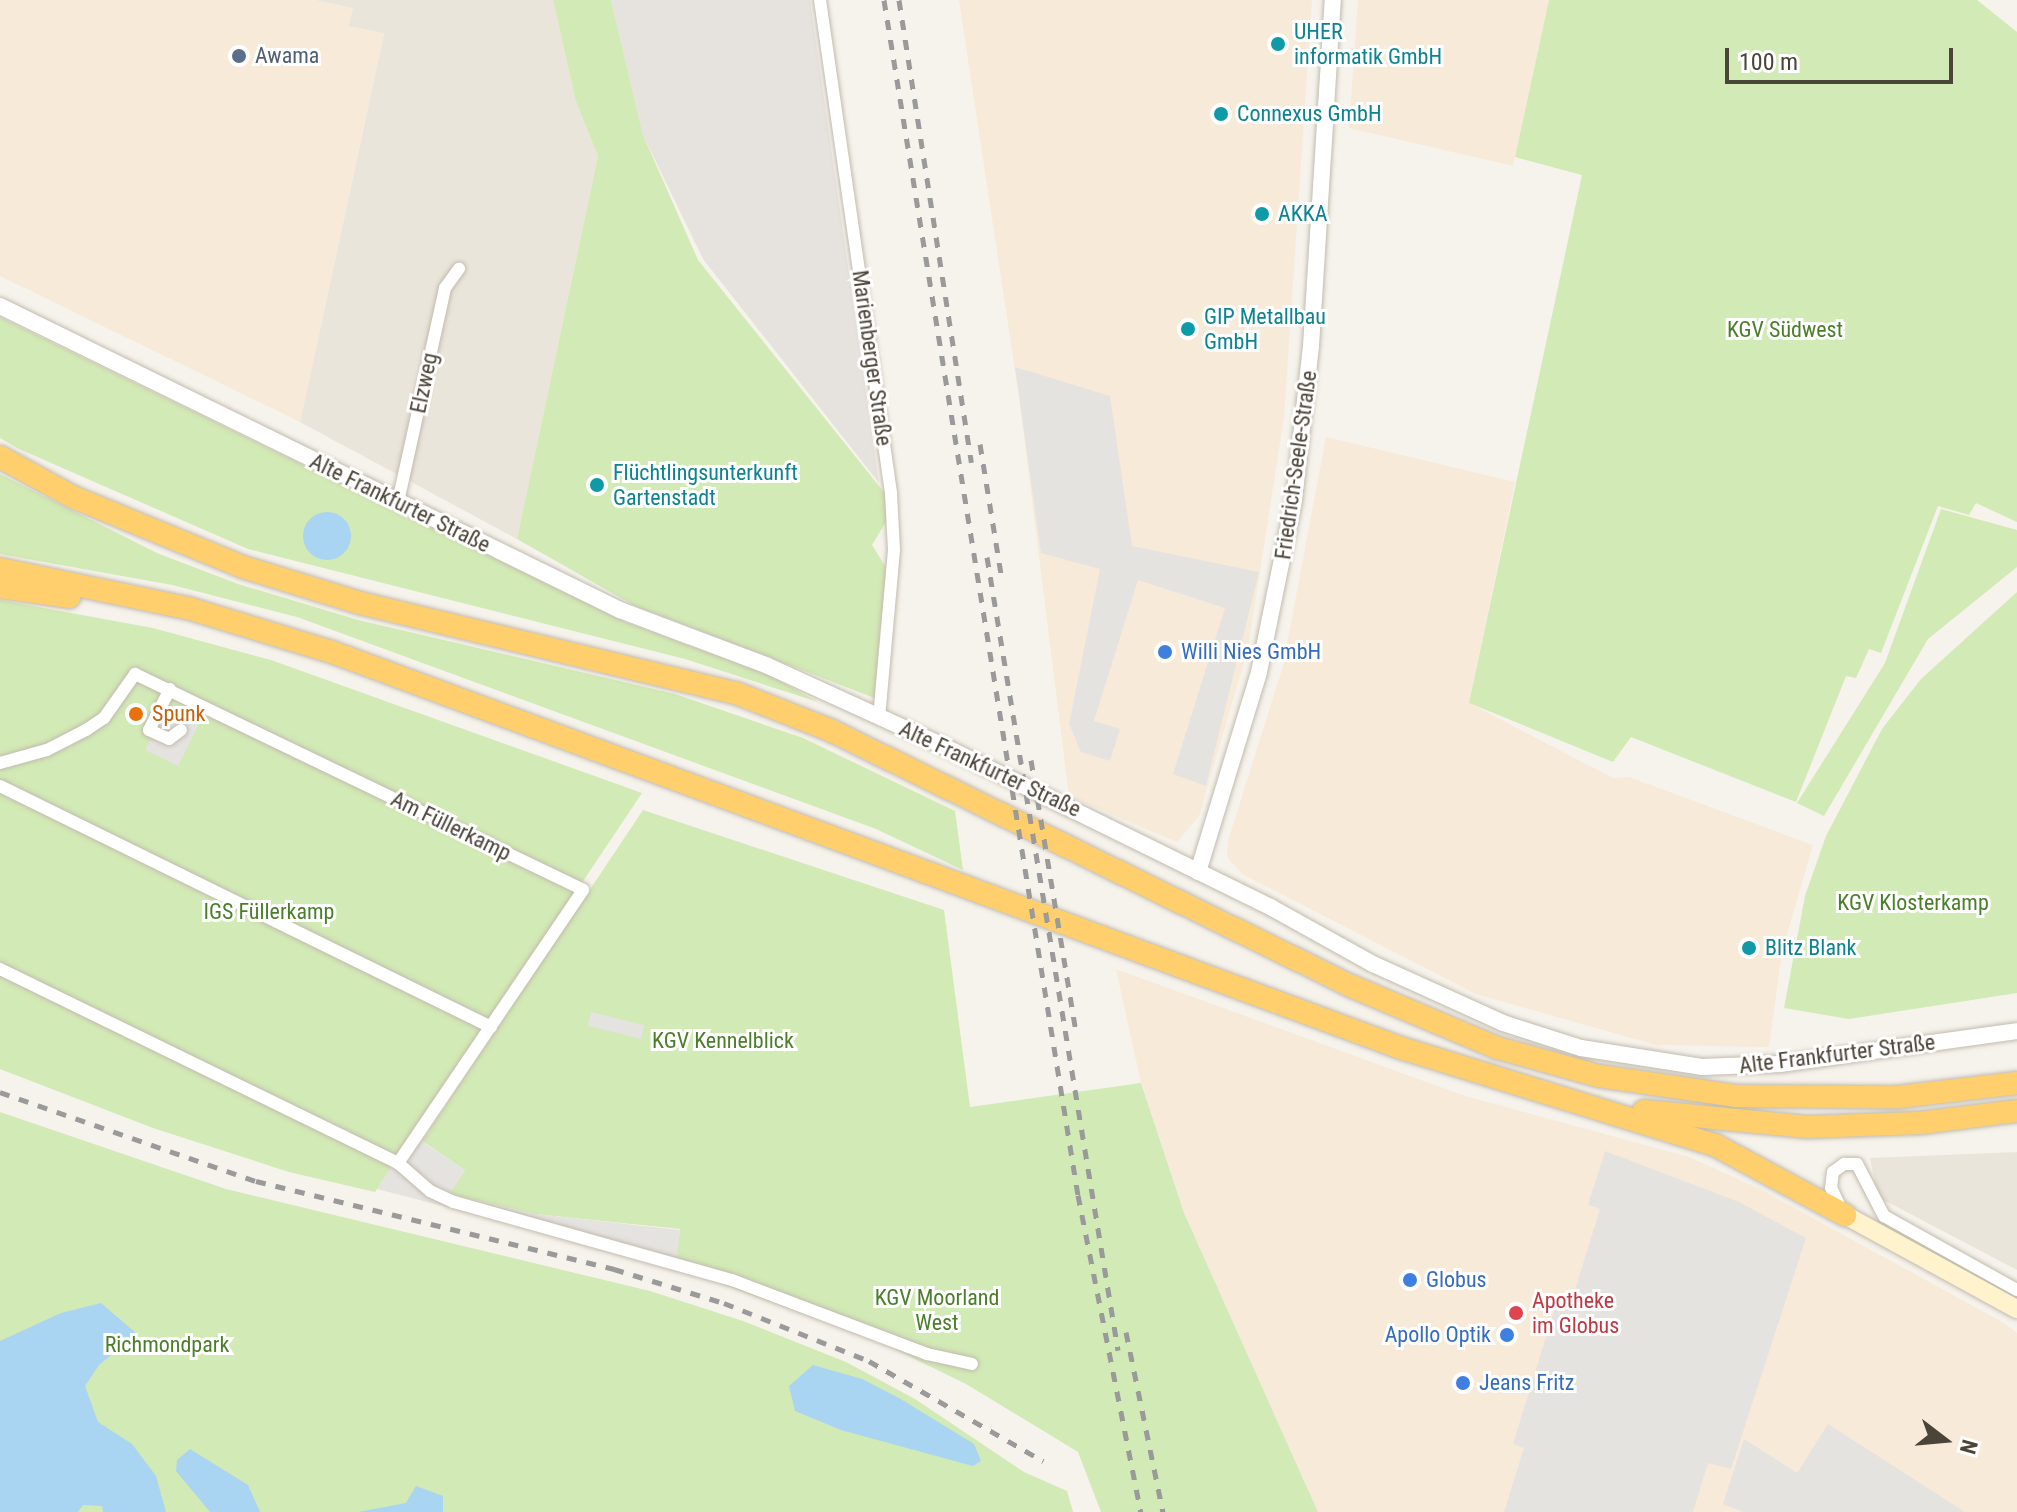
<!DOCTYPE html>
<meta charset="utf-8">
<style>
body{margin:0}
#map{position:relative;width:2017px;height:1512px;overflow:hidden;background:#f6f3ec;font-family:"Roboto Condensed",sans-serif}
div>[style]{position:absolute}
.residential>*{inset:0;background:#eae5da}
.commercial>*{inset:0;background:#f7ead8}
.industrial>*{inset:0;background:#e6e2dd}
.green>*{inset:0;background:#d2eab5}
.parking>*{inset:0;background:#e5e3e0;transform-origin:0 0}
.water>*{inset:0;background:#a9d4f2}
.round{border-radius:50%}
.roads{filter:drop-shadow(0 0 2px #c2bbae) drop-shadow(0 0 2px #c2bbae)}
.minor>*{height:12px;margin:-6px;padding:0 6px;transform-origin:6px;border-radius:6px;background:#fff}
.tertiary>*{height:16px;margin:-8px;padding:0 8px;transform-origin:8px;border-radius:8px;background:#fff}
.secondary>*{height:18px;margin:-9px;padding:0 9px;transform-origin:9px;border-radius:9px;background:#fff3cd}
.motorway>*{height:22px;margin:-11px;padding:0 11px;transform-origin:11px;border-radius:11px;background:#ffcf6e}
.rail>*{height:5px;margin-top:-2.5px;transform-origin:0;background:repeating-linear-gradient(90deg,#9a9a9a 0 10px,transparent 0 20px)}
.dots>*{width:22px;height:22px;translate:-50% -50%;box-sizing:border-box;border:4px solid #fff;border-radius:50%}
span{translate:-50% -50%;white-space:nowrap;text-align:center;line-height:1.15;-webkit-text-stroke:6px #fff;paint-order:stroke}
.culture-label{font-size:22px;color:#0d838f}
.left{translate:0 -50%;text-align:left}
.service-label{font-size:22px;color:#4e5e75}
.park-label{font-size:22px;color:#4a7f2a}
.street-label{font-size:22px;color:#4b4439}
.shop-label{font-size:22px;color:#366cbe}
.right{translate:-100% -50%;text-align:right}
.food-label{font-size:22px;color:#c56008}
.health-label{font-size:22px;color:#be3a42}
.north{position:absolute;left:1905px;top:1400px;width:80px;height:80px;-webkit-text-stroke:6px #fff;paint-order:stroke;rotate:106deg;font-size:22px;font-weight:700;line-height:32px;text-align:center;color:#4b4439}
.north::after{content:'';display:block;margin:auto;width:28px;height:36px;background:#4b4439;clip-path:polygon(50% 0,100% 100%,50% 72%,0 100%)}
.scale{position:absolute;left:1725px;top:48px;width:228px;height:36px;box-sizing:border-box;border:4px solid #4b4439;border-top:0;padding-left:10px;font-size:24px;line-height:28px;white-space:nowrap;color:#4b4439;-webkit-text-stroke:6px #fff;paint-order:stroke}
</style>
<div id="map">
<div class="residential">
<div style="clip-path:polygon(314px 0,553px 0,576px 102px,598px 156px,517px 539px,300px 422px,384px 34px,348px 26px,352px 8px)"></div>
<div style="clip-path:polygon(2017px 1152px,2017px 1270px,1878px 1197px,1870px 1158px)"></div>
</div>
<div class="commercial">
<div style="clip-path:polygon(0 0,314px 0,353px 8px,349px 26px,384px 33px,300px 422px,0 276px)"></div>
<div style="clip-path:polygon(959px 0,1312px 0,1284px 417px,1248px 649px,1199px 816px,1177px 842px,1069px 796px,1019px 397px)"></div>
<div style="clip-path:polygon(1358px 0,1549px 0,1513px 166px,1349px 128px)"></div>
<div style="clip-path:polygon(1326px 437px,1515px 482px,1469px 703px,1613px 778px,1629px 777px,1813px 845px,1782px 951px,1769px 1047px,1656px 1045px,1476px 994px,1242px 874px,1227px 857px,1228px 841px,1283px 666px)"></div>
<div style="clip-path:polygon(1116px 969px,1465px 1096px,1689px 1157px,1760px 1189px,2004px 1323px,2017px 1333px,2017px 1512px,1318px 1512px,1184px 1213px,1141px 1083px)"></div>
</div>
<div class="industrial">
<div style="clip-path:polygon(611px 0,810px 0,879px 483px,703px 259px,643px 135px)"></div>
</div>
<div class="green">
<div style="clip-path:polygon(553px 0,611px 0,643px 135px,698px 260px,887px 496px,887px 520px,872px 545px,887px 569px,877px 699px,635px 606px,517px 539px,598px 156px,576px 102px)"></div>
<div style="clip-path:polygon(1549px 0,1977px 0,2017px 32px,2017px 522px,1976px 503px,1969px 515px,1938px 506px,1881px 653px,1869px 649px,1856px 678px,1846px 676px,1796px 802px,1631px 737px,1613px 762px,1469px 703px,1582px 175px,1515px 157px)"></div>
<div style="clip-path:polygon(0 317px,623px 621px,769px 675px,818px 702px,685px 659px,248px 549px,19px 449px,0 438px)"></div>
<div style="clip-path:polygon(0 474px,157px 553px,238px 584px,358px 620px,675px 694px,803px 738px,955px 811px,963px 870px,876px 829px,297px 617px,172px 585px,0 554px)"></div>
<div style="clip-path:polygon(1941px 509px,2017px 530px,2017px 567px,1928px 639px,1824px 816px,1797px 803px,1885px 663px)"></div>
<div style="clip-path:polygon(2017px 592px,2017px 993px,1849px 1019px,1784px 1008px,1805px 896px,1826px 836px,1882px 729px,1921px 679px)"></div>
<div style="clip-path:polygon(0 600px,153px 628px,271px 660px,642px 793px,375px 1192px,289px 1172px,153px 1128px,0 1069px)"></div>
<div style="clip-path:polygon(643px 810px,944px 910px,970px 1107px,1141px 1083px,1184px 1213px,1318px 1512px,1101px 1512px,1078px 1452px,966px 1384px,878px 1341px,675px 1267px,680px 1229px,535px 1214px,449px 1194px,465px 1170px,422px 1141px)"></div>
<div style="clip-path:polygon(0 1112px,226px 1189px,650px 1291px,743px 1321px,846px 1362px,915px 1399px,1024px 1472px,1067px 1491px,1073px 1512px,0 1512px)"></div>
</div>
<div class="parking">
<div style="clip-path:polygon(1015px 367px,1110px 396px,1132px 546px,1259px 572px,1206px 786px,1173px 774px,1225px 608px,1138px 580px,1094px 721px,1120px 729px,1110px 761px,1081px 752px,1069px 724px,1100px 569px,1041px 553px)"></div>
<div style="clip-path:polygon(189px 711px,202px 718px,178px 766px,145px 750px,162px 719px)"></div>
<div style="left:591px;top:1012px;width:55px;height:14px;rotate:14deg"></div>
<div style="clip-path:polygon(421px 1141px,465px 1170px,449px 1195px,536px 1214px,680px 1230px,675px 1266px,377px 1189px,391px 1167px,399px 1172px)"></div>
<div style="clip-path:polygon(1605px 1151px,1739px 1202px,1806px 1238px,1731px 1469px,1708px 1463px,1693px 1512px,1504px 1512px,1524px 1448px,1513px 1444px,1557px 1301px,1549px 1298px,1571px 1303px,1600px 1209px,1588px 1205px)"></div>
<div style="clip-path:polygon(1828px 1424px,1965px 1512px,1743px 1512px,1723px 1504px,1744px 1439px,1797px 1473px)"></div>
</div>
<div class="water">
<div class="round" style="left:303px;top:512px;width:48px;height:48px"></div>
<div style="clip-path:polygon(101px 1303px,137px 1334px,99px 1365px,85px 1386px,98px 1422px,132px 1444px,156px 1476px,166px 1512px,103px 1512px,102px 1506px,83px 1505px,78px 1512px,0 1512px,0 1341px,61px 1313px)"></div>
<div style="clip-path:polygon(813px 1365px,862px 1379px,899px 1398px,974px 1444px,981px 1461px,973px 1466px,841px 1430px,795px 1411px,789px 1386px)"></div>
<div style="clip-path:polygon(190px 1449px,248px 1485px,260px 1512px,210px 1512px,176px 1471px,177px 1460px)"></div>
<div style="clip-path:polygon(416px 1486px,443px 1496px,443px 1512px,358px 1512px,406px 1503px)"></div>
</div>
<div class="roads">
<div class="minor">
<div style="left:820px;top:0;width:499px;rotate:81.8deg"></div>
<div style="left:891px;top:494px;width:56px;rotate:86.9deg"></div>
<div style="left:894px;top:550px;width:168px;rotate:95.1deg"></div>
<div style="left:398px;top:502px;width:219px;rotate:-77.6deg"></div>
<div style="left:445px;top:288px;width:24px;rotate:-54deg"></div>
<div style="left:170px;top:689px;width:46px;rotate:117.1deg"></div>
<div style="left:149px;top:730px;width:22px;rotate:24deg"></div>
<div style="left:169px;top:739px;width:15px;rotate:-37deg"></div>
<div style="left:0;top:763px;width:49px;rotate:-15.5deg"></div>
<div style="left:47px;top:750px;width:44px;rotate:-27.1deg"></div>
<div style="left:86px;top:730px;width:22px;rotate:-34deg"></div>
<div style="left:104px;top:718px;width:54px;rotate:-54.8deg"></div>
<div style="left:135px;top:674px;width:497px;rotate:25.7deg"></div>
<div style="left:583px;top:890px;width:330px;rotate:124.1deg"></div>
<div style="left:398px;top:1163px;width:443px;rotate:-154deg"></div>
<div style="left:0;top:786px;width:547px;rotate:26.14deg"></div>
<div style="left:398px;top:1163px;width:43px;rotate:41.2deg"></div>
<div style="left:430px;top:1191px;width:26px;rotate:25deg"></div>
<div style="left:454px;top:1202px;width:289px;rotate:15.7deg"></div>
<div style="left:732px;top:1280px;width:209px;rotate:20.8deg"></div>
<div style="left:927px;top:1354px;width:46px;rotate:12.5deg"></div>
<div style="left:1841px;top:1209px;width:23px;rotate:-115deg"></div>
<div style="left:1831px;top:1188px;width:16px;rotate:-83deg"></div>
<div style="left:1833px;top:1172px;width:14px;rotate:-36deg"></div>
<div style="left:1844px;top:1164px;width:13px"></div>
<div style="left:1857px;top:1164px;width:59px;rotate:62.6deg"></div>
<div style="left:1884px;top:1216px;width:152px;rotate:29.1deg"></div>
</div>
<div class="tertiary">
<div style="left:0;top:306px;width:691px;rotate:26.12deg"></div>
<div style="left:620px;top:610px;width:158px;rotate:20.7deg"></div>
<div style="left:768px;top:666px;width:188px;rotate:24.5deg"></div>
<div style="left:939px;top:744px;width:371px;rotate:26.2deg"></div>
<div style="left:1272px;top:908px;width:115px;rotate:29deg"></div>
<div style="left:1373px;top:964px;width:143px;rotate:24.4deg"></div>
<div style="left:1503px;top:1023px;width:82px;rotate:17.8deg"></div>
<div style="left:1581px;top:1048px;width:122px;rotate:8.9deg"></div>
<div style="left:1702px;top:1067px;width:78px;rotate:-2.2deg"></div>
<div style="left:1780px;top:1064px;width:239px;rotate:-7.9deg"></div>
<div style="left:1198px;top:872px;width:209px;rotate:-73deg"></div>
<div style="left:1259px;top:672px;width:176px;rotate:-78.5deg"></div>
<div style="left:1294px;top:500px;width:155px;rotate:-83.7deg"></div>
<div style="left:1311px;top:346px;width:347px;rotate:-86.4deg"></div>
</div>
<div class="secondary">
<div style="left:1845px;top:1215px;width:196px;rotate:28.7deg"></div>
</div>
<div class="motorway">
<div style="left:0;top:457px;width:83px;rotate:28.7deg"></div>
<div style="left:73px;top:497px;width:184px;rotate:22.4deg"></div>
<div style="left:243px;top:567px;width:122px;rotate:17.1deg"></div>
<div style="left:360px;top:603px;width:387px;rotate:13.5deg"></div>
<div style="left:736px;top:693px;width:101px;rotate:21.5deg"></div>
<div style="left:830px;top:730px;width:580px;rotate:26.17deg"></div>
<div style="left:1351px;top:986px;width:160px;rotate:22.9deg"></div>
<div style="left:1498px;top:1048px;width:105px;rotate:15.5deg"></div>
<div style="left:1599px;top:1076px;width:138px;rotate:8.3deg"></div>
<div style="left:1736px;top:1096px;width:162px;rotate:0.4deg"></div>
<div style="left:1898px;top:1097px;width:120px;rotate:-6.7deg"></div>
<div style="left:0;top:569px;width:195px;rotate:11.8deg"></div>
<div style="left:191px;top:609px;width:147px;rotate:17deg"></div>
<div style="left:332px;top:652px;width:1140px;rotate:20.33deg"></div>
<div style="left:1401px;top:1048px;width:329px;rotate:17.2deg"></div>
<div style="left:1715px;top:1145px;width:148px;rotate:28.3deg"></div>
<div style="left:0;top:587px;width:70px;rotate:8.2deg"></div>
<div style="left:1644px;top:1111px;width:164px;rotate:5.6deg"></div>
<div style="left:1807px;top:1127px;width:113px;rotate:-2deg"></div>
<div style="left:1920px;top:1123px;width:98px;rotate:-7.1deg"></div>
</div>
</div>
<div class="rail">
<div style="left:884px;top:0;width:1211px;rotate:80.78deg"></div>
<div style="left:1078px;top:1195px;width:323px;rotate:78.8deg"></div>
<div style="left:899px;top:0;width:468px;rotate:81.1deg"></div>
<div style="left:980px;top:444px;width:132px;rotate:80.8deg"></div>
<div style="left:987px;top:557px;width:804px;rotate:80.62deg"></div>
<div style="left:1031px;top:760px;width:276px;rotate:80.6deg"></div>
<div style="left:0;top:1092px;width:271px;rotate:19.2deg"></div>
<div style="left:256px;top:1181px;width:369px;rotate:13.8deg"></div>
<div style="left:614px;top:1269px;width:115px;rotate:17.2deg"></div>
<div style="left:724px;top:1303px;width:156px;rotate:21.8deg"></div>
<div style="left:869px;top:1361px;width:201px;rotate:29.9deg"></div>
<div style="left:1126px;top:1332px;width:184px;rotate:78.4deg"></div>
</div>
<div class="dots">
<div style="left:1278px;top:44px;background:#0f9aa8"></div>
<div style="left:239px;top:56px;background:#5c6f8a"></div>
<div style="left:1221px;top:114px;background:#0f9aa8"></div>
<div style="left:1262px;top:214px;background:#0f9aa8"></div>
<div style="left:1188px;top:329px;background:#0f9aa8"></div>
<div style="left:597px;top:485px;background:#0f9aa8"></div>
<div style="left:1165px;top:652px;background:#3f7fe0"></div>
<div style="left:136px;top:714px;background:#e8710a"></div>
<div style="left:1749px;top:948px;background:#0f9aa8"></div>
<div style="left:1410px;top:1280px;background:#3f7fe0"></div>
<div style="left:1516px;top:1313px;background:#e0444e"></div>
<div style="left:1507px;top:1335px;background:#3f7fe0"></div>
<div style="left:1463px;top:1383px;background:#3f7fe0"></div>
</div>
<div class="culture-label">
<span class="left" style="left:1294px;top:44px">UHER<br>informatik GmbH</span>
<span class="left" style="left:1237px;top:114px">Connexus GmbH</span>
<span class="left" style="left:1278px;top:214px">AKKA</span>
<span class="left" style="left:1204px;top:329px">GIP Metallbau<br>GmbH</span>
<span class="left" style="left:613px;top:485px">Flüchtlingsunterkunft<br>Gartenstadt</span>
<span class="left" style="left:1765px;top:948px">Blitz Blank</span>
</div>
<div class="service-label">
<span class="left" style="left:255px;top:56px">Awama</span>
</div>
<div class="park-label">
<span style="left:1785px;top:330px">KGV Südwest</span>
<span style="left:1913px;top:903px">KGV Klosterkamp</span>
<span style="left:269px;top:912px">IGS Füllerkamp</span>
<span style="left:723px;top:1041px">KGV Kennelblick</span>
<span style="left:937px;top:1310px">KGV Moorland<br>West</span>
<span style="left:167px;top:1345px">Richmondpark</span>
</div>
<div class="street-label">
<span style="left:872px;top:358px;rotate:82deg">Marienberger Straße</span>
<span style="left:424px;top:383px;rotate:-78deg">Elzweg</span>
<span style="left:1296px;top:465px;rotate:-82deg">Friedrich-Seele-Straße</span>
<span style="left:400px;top:503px;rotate:26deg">Alte Frankfurter Straße</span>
<span style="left:990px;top:769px;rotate:25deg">Alte Frankfurter Straße</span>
<span style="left:451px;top:826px;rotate:26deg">Am Füllerkamp</span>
<span style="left:1837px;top:1054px;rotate:-7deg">Alte Frankfurter Straße</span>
</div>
<div class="shop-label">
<span class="left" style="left:1181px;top:652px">Willi Nies GmbH</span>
<span class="left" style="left:1426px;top:1280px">Globus</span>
<span class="right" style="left:1491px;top:1335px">Apollo Optik</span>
<span class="left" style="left:1479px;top:1383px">Jeans Fritz</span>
</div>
<div class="food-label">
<span class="left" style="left:152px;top:714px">Spunk</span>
</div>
<div class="health-label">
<span class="left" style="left:1532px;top:1313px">Apotheke<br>im Globus</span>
</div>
<div class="north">N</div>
<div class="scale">100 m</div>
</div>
